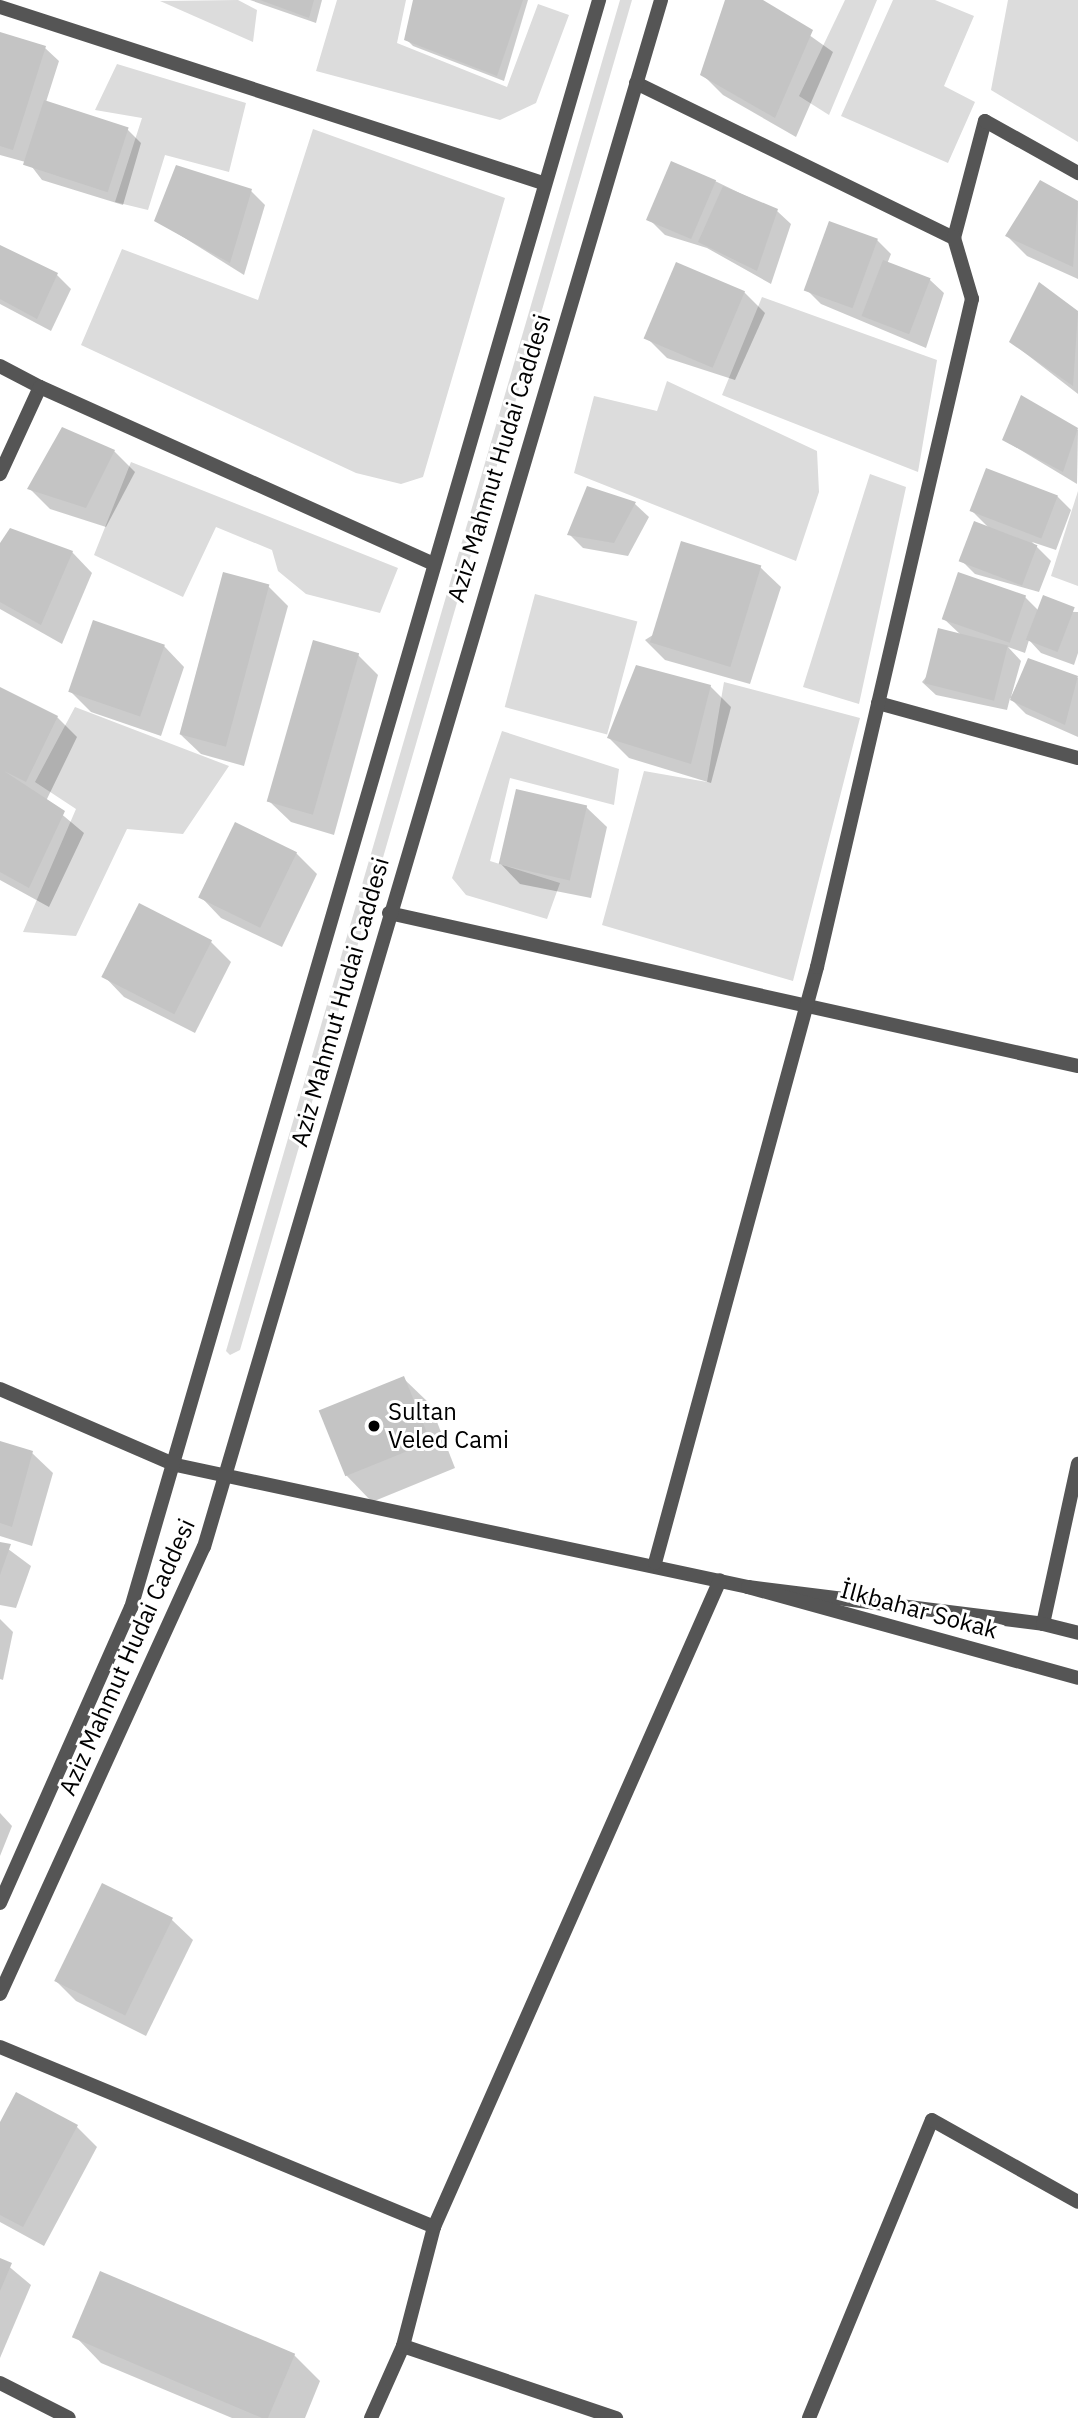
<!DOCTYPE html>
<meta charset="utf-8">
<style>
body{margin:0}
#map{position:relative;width:1078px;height:2418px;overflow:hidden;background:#fff;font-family:"IBM Plex Sans",sans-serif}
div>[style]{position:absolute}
.green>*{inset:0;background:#dcdcdc;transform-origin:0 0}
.shadow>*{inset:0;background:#0003}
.building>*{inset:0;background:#c4c4c4;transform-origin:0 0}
.minor>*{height:14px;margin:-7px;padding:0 7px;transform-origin:7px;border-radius:7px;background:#555}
.tertiary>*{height:14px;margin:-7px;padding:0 7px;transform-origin:7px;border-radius:7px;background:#555}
.dots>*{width:19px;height:19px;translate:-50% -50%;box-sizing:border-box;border:4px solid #fff;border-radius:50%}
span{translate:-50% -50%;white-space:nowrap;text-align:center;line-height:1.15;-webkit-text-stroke:6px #fff;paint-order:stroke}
.street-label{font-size:24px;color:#000}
.poi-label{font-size:24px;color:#000}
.left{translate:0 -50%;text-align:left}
</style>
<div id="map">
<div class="green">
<div style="clip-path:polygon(238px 0,257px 10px,253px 42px,160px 1px)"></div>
<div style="clip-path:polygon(337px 0,406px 0,397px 43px,507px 87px,538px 4px,569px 15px,536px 103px,500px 120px,316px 71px)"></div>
<div style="clip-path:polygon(620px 0,632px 0,240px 1350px,230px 1355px,226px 1351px)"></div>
<div style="clip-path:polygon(845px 0,877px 0,829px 115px,799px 96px)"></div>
<div style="clip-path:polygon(893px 0,935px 0,974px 16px,944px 86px,975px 102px,948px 163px,841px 116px)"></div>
<div style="clip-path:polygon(1008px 0,1078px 0,1078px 142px,991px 90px)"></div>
<div style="clip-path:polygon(117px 64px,246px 103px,229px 172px,165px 155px,148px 210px,115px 202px,142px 118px,95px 110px)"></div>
<div style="clip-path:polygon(313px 129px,505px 198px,423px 477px,401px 484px,356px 473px,81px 345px,122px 249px,258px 300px)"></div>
<div style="clip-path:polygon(762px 297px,937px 360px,918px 472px,722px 395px)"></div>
<div style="clip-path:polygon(667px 381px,817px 451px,819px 492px,796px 561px,574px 473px,594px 396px,657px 411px)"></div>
<div style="clip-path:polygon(131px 462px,398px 568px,380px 613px,306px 594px,278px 571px,272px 550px,216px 527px,183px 597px,94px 555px)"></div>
<div style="clip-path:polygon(870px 474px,906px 487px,859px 704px,803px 687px)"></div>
<div style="clip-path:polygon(1078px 491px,1078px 586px,1051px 576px)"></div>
<div style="left:535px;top:594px;width:106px;height:117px;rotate:15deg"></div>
<div style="clip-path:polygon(724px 682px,860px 718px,793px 981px,602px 925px,644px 771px,707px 782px)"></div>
<div style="clip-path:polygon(75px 707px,229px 766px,183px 834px,127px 829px,76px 936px,23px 932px,76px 809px,35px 782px)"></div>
<div style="clip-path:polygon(502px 731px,619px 769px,614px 805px,510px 778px,490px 861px,560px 883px,547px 919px,466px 895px,452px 878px)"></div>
</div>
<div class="shadow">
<div style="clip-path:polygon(250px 0,322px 0,316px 23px)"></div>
<div style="clip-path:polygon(415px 0,528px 0,504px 81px,413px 46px,406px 39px)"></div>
<div style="clip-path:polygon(727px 0,760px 0,833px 52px,796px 137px,723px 95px,702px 74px)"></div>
<div style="clip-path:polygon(0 34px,45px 48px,59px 61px,46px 102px,128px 130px,141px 143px,123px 205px,42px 180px,29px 163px,0 155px)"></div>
<div style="clip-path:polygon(177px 167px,251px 191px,265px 205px,244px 275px,156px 220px)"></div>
<div style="clip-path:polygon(715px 181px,777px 211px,791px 224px,771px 284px,707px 248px,665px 235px,651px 221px)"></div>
<div style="clip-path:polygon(1040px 182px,1078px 203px,1078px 279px,1027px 256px,1007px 236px)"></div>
<div style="clip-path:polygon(877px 240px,891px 254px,887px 264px,930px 280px,944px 293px,926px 348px,821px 304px,807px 290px)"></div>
<div style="clip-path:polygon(0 247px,57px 275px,71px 289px,51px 331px,0 304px)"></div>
<div style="clip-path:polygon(1040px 284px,1078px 313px,1078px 394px,1011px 342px)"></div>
<div style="clip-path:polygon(744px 292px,765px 313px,735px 380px,667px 358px,647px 338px)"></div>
<div style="clip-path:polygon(1022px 398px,1078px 430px,1077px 484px,1004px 440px)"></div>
<div style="clip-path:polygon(114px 451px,135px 472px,106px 527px,50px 509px,29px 488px)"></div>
<div style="clip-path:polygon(588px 488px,635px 504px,649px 517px,628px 556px,583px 548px,570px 535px)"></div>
<div style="clip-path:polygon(1057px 496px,1071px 510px,1056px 550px,1032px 542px,1051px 561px,1039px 592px,975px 574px,961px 560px,991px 530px,973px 512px)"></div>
<div style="clip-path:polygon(0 547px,72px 552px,92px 573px,62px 644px,0 609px)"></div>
<div style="clip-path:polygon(760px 567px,781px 587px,750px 684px,665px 660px,645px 640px)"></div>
<div style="clip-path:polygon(268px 586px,288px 606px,244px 766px,201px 754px,180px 734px)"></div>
<div style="clip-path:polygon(1025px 597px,1039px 611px,1078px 612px,1078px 653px,1074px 665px,1041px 653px,1029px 640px,1025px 653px,1008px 647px,1021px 661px,1011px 697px,1029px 660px,1078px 678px,1078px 737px,1026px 714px,1010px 698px,1007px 710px,936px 695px,922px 682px,961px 635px,944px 619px)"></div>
<div style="clip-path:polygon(164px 646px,184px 667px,161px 736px,91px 712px,70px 691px)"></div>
<div style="clip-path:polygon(358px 655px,378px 675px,334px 835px,291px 822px,270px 802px)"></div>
<div style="clip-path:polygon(710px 686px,731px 707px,711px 783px,629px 758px,609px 738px)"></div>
<div style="clip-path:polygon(0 689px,57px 717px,77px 737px,46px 801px,84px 833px,49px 907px,0 880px)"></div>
<div style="clip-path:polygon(586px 807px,607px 827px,591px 898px,520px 884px,500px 863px)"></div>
<div style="clip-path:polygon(296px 853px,317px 874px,282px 947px,221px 918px,201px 897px)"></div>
<div style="clip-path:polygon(211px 942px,231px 962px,195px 1033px,124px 997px,104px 976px)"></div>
<div style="clip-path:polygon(403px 1378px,430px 1404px,455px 1468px,372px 1502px,346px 1475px)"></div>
<div style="clip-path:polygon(0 1443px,32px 1453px,53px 1473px,32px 1546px,0 1536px)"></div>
<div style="clip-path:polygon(0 1543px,31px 1566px,16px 1608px,0 1605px)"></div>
<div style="clip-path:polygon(0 1619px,13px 1632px,3px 1680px,0 1679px)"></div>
<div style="clip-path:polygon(0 1813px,12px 1826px,0 1856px)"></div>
<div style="clip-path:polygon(103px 1885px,172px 1920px,193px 1940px,146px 2036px,76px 2001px,56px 1981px)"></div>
<div style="clip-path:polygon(17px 2094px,77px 2127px,97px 2147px,44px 2246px,0 2222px,0 2126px)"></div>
<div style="clip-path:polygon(0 2259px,31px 2285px,0 2358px)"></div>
<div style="clip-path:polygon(75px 2336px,294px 2355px,320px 2381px,305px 2418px,232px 2418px,101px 2363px)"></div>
</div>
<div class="building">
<div style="clip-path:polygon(260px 0,314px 0,309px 18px)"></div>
<div style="clip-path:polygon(413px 0,523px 0,497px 76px,404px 40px)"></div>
<div style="clip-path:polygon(725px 0,763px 0,813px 30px,775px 118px,700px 75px)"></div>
<div style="clip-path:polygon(0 32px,46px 46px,13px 150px,0 146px)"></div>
<div style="left:44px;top:100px;width:89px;height:68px;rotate:18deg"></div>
<div style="left:671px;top:161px;width:49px;height:64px;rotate:23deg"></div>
<div style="clip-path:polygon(176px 165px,252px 189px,230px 263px,154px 221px)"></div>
<div style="clip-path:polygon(1040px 180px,1078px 201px,1073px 267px,1005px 236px)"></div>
<div style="clip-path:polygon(723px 186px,778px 209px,757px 271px,698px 242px)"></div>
<div style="left:829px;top:221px;width:52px;height:74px;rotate:20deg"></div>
<div style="clip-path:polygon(0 245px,58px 273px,37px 319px,0 299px)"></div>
<div style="left:883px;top:260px;width:51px;height:60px;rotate:21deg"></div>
<div style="left:676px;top:262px;width:75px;height:83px;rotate:23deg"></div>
<div style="clip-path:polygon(1039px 282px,1078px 311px,1073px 386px,1009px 342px)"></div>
<div style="clip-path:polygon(1021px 395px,1078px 428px,1063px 472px,1002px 440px)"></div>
<div style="clip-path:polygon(62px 427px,115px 450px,86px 508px,27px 489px)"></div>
<div style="left:986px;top:468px;width:77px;height:46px;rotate:21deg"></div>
<div style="clip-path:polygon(587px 486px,636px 502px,614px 543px,567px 535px)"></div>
<div style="left:974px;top:521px;width:68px;height:43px;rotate:21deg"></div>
<div style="clip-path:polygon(10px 528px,73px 551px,41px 625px,0 602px,0 543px)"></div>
<div style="left:681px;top:541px;width:84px;height:106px;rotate:17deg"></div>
<div style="left:223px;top:572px;width:48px;height:168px;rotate:15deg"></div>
<div style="left:958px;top:572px;width:72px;height:50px;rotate:19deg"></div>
<div style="left:1043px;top:595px;width:34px;height:48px;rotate:21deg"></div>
<div style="left:93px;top:620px;width:76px;height:76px;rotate:19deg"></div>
<div style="left:938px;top:628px;width:72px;height:57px;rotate:14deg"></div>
<div style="left:313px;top:640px;width:48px;height:168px;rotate:16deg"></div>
<div style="clip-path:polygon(1028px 658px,1078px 676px,1065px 725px,1010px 700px)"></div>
<div style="clip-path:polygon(636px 665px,711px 685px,691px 764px,607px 738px)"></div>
<div style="clip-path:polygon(0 687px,58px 716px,26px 782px,4px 771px,65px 811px,29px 888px,0 872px)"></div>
<div style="left:516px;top:789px;width:73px;height:77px;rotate:13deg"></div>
<div style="left:235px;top:822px;width:69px;height:84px;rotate:26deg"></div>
<div style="left:139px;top:903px;width:82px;height:83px;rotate:27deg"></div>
<div style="left:404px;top:1376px;width:71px;height:92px;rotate:68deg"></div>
<div style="clip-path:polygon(0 1441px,33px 1451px,12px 1527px,0 1523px)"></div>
<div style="clip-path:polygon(0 1542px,11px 1544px,0 1575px)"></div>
<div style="left:102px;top:1883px;width:79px;height:109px;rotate:26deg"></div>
<div style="clip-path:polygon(16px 2092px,78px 2125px,23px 2227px,0 2215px,0 2122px)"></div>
<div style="clip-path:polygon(0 2258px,12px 2263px,0 2291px)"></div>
<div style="left:100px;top:2271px;width:212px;height:72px;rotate:23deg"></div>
</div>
<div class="minor">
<div style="left:0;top:7px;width:571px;rotate:17.96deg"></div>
<div style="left:636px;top:83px;width:354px;rotate:26deg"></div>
<div style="left:954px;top:238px;width:121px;rotate:-75.2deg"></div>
<div style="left:985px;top:121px;width:107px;rotate:29.2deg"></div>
<div style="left:0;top:366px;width:45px;rotate:27.7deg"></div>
<div style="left:40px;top:387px;width:96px;rotate:114.7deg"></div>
<div style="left:40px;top:387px;width:432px;rotate:24.2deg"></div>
<div style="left:878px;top:703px;width:207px;rotate:15.4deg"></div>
<div style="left:389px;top:913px;width:706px;rotate:12.52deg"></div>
<div style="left:0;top:1389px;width:192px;rotate:23.4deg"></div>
<div style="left:176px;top:1465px;width:585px;rotate:12.04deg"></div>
<div style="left:748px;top:1587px;width:297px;rotate:7.1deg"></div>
<div style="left:1043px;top:1624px;width:164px;rotate:-77.7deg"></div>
<div style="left:655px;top:1563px;width:618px;rotate:-74.79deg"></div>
<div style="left:817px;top:967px;width:686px;rotate:-76.94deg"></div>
<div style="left:972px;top:299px;width:64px;rotate:-106.4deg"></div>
<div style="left:0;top:2047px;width:470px;rotate:22.5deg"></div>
<div style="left:403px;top:2346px;width:225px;rotate:18.7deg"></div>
<div style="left:0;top:2383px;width:77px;rotate:26.9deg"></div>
<div style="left:371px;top:2418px;width:79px;rotate:-66deg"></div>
<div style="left:403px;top:2346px;width:123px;rotate:-75.4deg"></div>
<div style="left:434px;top:2227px;width:707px;rotate:-66.15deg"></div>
<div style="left:809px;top:2418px;width:322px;rotate:-67.6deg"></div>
<div style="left:932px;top:2120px;width:167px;rotate:29.3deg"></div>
</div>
<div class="tertiary">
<div style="left:748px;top:1587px;width:342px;rotate:15.4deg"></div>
<div style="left:1043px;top:1624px;width:36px;rotate:14deg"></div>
<div style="left:0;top:1903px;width:323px;rotate:-66.1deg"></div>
<div style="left:131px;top:1608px;width:1675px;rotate:-73.77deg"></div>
<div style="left:0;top:1994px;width:491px;rotate:-65.5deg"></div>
<div style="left:204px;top:1547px;width:1613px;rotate:-73.54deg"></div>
</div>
<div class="dots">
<div style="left:374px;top:1426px;background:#000"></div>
</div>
<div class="street-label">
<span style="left:499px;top:458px;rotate:-73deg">Aziz Mahmut Hudai Caddesi</span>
<span style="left:340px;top:1002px;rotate:-74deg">Aziz Mahmut Hudai Caddesi</span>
<span style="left:919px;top:1610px;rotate:15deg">İlkbahar Sokak</span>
<span style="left:127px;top:1657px;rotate:-66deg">Aziz Mahmut Hudai Caddesi</span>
</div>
<div class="poi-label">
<span class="left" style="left:388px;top:1426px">Sultan<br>Veled Cami</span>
</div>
</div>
